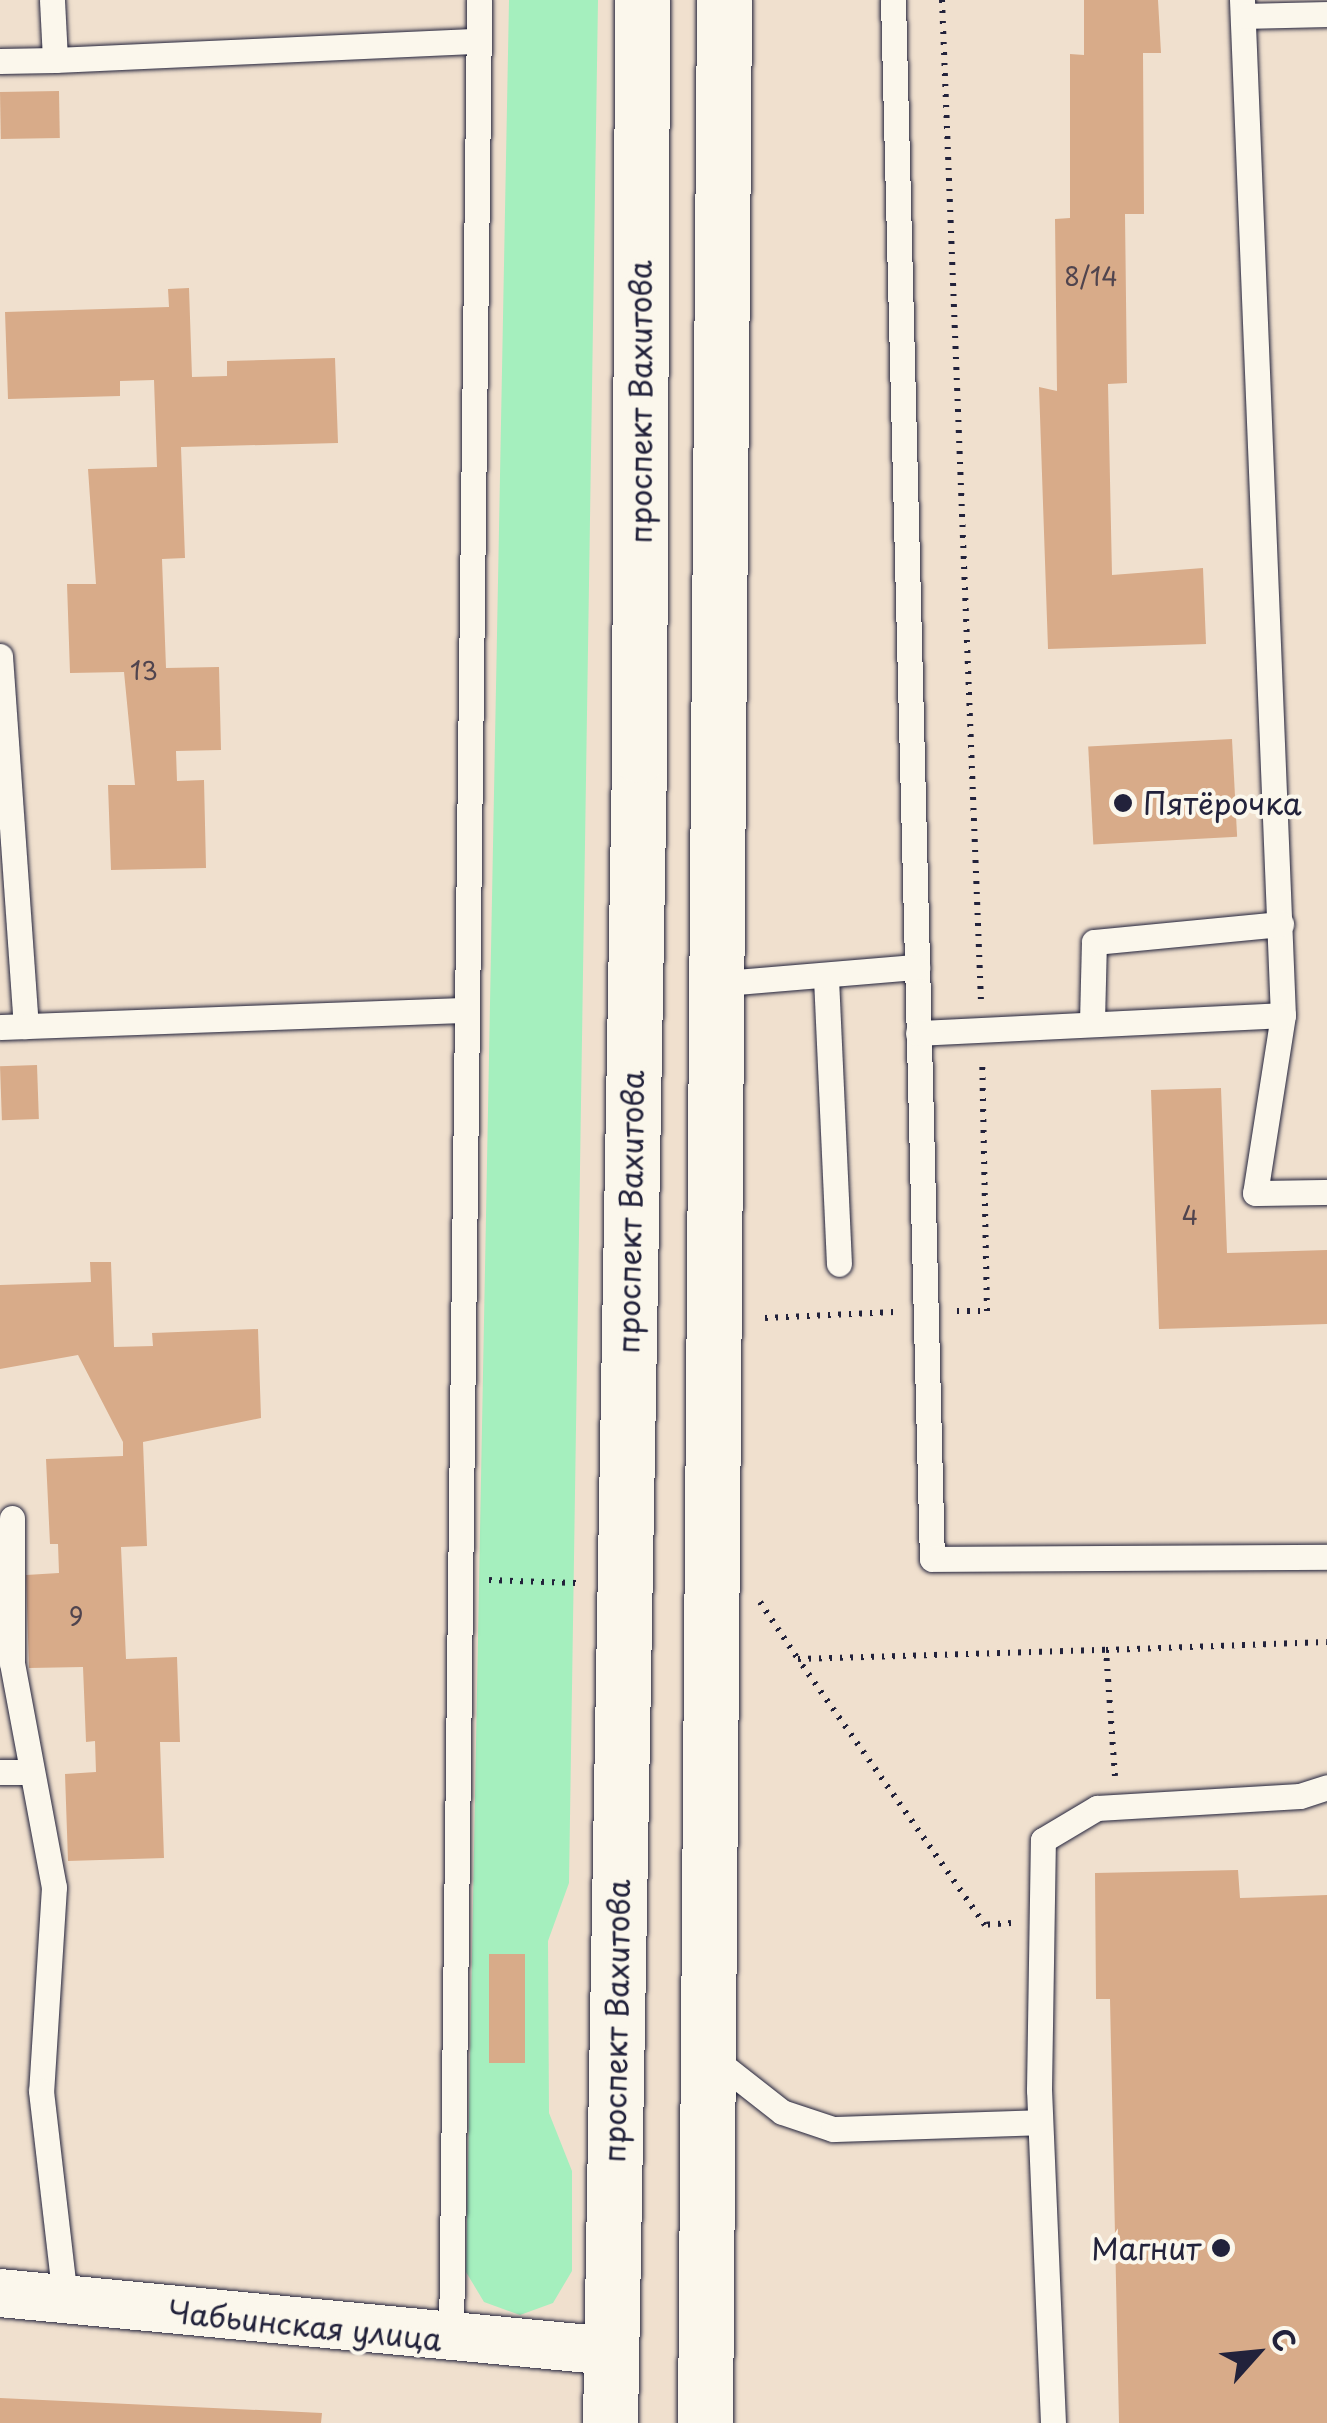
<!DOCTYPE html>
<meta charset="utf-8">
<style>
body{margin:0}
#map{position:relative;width:1327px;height:2423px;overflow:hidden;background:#f0e0ce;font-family:"Playpen Sans",sans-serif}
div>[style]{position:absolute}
.green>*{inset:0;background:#a5efbe}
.building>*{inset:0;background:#d8ab89;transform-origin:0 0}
.path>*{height:6px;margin-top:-3px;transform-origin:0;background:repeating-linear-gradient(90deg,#22223b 0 2.5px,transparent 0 10.5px)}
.roads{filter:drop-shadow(0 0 2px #22223b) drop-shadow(0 0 2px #22223b)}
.service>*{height:25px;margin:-12.5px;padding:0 12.5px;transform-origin:12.5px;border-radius:12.5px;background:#fbf7ec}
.minor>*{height:48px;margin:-24px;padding:0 24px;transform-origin:24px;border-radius:24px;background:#fbf7ec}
.primary>*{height:55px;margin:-27.5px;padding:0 27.5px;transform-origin:27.5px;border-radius:27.5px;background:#fbf7ec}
.dots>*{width:28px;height:28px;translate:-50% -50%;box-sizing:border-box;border:5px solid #fbf7ec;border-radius:50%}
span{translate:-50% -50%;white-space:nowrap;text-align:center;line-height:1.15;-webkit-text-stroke:8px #fbf7ec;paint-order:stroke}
.number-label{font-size:25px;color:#50444e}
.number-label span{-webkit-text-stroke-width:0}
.street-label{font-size:30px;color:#22223b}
.poi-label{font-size:30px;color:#22223b}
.left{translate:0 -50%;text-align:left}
.right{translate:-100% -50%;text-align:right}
.north{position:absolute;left:1207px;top:2303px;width:100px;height:100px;-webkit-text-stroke:8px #fbf7ec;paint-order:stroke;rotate:63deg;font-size:28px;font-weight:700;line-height:40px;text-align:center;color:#22223b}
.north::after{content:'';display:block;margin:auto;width:35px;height:45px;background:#22223b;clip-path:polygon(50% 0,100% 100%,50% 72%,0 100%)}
</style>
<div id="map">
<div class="green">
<div style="clip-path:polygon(509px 0,598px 0,569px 1883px,548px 1941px,549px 2113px,572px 2171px,572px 2271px,553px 2303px,520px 2315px,484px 2302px,466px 2272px)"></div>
</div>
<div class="building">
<div style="clip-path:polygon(1084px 0,1158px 0,1161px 53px,1143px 53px,1144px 214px,1125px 214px,1127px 383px,1108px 384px,1112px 575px,1203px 568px,1206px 644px,1048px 649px,1039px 387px,1057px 391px,1055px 219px,1070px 218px,1070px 54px,1084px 55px)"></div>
<div style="left:59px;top:91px;width:47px;height:59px;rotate:89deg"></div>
<div style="clip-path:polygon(189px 288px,192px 377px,227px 376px,227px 361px,335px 358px,338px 443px,181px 447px,185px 558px,162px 559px,166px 668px,219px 667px,221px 750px,176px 751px,177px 781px,204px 780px,206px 868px,111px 870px,108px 785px,135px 785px,124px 672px,70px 673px,67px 584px,96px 584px,88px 469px,157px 467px,154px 380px,120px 381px,120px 396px,8px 399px,5px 312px,169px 307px,168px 289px)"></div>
<div style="left:1232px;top:739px;width:98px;height:144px;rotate:87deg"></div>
<div style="left:37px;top:1065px;width:54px;height:37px;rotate:88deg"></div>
<div style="clip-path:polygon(1221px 1088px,1227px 1253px,1327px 1250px,1327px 1324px,1159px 1329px,1151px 1090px)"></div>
<div style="clip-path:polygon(90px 1262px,111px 1262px,114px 1347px,153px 1346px,152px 1333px,258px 1329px,261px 1418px,143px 1442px,147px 1546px,121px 1547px,126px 1659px,177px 1657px,180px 1742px,160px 1742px,164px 1858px,68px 1861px,65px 1774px,96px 1772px,95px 1741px,86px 1742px,83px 1667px,29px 1668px,26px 1575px,59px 1573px,58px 1544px,50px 1544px,46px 1459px,123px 1456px,123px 1442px,78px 1355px,0 1369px,0 1285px,91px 1282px)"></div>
<div style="clip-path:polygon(1238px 1870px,1240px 1898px,1327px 1895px,1327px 2423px,1119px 2423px,1110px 1999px,1096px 1999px,1095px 1873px)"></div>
<div style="left:489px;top:1954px;width:36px;height:109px"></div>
<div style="clip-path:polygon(0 2398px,322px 2413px,321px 2423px,0 2423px)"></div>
</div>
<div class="path">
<div style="left:942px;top:0;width:1002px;rotate:87.77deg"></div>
<div style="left:957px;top:1311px;width:30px"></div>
<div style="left:987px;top:1311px;width:252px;rotate:-91.1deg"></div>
<div style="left:765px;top:1318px;width:129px;rotate:-2.7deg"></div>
<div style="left:489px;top:1580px;width:87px;rotate:2deg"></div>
<div style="left:760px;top:1602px;width:69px;rotate:56.3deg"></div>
<div style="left:1115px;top:1776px;width:126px;rotate:-94.1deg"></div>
<div style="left:1106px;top:1650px;width:221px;rotate:-2.1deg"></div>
<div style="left:1011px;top:1923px;width:26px;rotate:176deg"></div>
<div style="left:985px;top:1925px;width:325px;rotate:-125.1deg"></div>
<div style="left:798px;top:1659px;width:308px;rotate:-1.7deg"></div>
</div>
<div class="roads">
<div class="service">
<div style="left:52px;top:0;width:60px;rotate:87.1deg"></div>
<div style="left:55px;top:60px;width:424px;rotate:-2.6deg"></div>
<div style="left:893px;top:0;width:1559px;rotate:88.57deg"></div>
<div style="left:932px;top:1559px;width:395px;rotate:-0.3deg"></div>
<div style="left:1242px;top:0;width:1016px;rotate:87.69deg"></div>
<div style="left:1283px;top:1015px;width:180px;rotate:98.9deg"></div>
<div style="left:1255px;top:1193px;width:72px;rotate:-0.8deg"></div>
<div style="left:1243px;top:16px;width:84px;rotate:-1.4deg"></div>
<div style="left:0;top:61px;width:55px;rotate:-1deg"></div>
<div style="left:0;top:656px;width:371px;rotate:86deg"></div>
<div style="left:826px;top:978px;width:286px;rotate:87.4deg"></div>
<div style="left:713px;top:984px;width:205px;rotate:-4.8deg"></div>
<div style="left:1092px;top:1022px;width:80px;rotate:-88.6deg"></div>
<div style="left:1094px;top:942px;width:188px;rotate:-5.5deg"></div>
<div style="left:0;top:1027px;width:464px;rotate:-2.1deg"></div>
<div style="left:918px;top:1033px;width:365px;rotate:-2.8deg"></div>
<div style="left:12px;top:1518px;width:145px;rotate:90deg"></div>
<div style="left:12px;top:1663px;width:228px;rotate:79.4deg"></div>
<div style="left:54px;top:1887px;width:204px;rotate:93.6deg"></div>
<div style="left:41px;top:2091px;width:210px;rotate:83.4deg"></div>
<div style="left:0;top:1772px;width:30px"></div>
<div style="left:708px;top:2054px;width:94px;rotate:38.1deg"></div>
<div style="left:782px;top:2112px;width:54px;rotate:18.4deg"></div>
<div style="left:833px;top:2129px;width:207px;rotate:-1.9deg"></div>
<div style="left:451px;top:2341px;width:2341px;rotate:-89.31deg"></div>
<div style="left:1053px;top:2423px;width:333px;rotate:-92.4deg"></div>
<div style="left:1039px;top:2090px;width:250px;rotate:-89.1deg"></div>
<div style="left:1043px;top:1840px;width:63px;rotate:-30.7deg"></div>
<div style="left:1097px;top:1808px;width:203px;rotate:-3.4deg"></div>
<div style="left:1300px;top:1796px;width:28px;rotate:-18deg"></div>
</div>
<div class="minor">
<div style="left:0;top:2293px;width:613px;rotate:5.43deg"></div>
</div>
<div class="primary">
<div style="left:610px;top:2423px;width:1668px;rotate:-89deg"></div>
<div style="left:639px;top:755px;width:755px;rotate:-89.77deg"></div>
<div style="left:705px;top:2423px;width:2423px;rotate:-89.55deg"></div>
</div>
</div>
<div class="dots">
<div style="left:1123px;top:803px;background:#22223b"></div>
<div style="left:1221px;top:2248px;background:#22223b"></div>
</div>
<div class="number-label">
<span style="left:1091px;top:276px">8/14</span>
<span style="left:144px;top:670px">13</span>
<span style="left:1190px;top:1215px">4</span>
<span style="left:76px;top:1616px">9</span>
</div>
<div class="street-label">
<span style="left:640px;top:402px;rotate:-90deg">проспект Вахитова</span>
<span style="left:630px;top:1212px;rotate:-89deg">проспект Вахитова</span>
<span style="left:616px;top:2021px;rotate:-89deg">проспект Вахитова</span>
<span style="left:305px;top:2325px;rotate:6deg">Чабьинская улица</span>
</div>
<div class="poi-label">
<span class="left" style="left:1143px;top:803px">Пятёрочка</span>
<span class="right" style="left:1201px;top:2248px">Магнит</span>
</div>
<div class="north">С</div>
</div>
